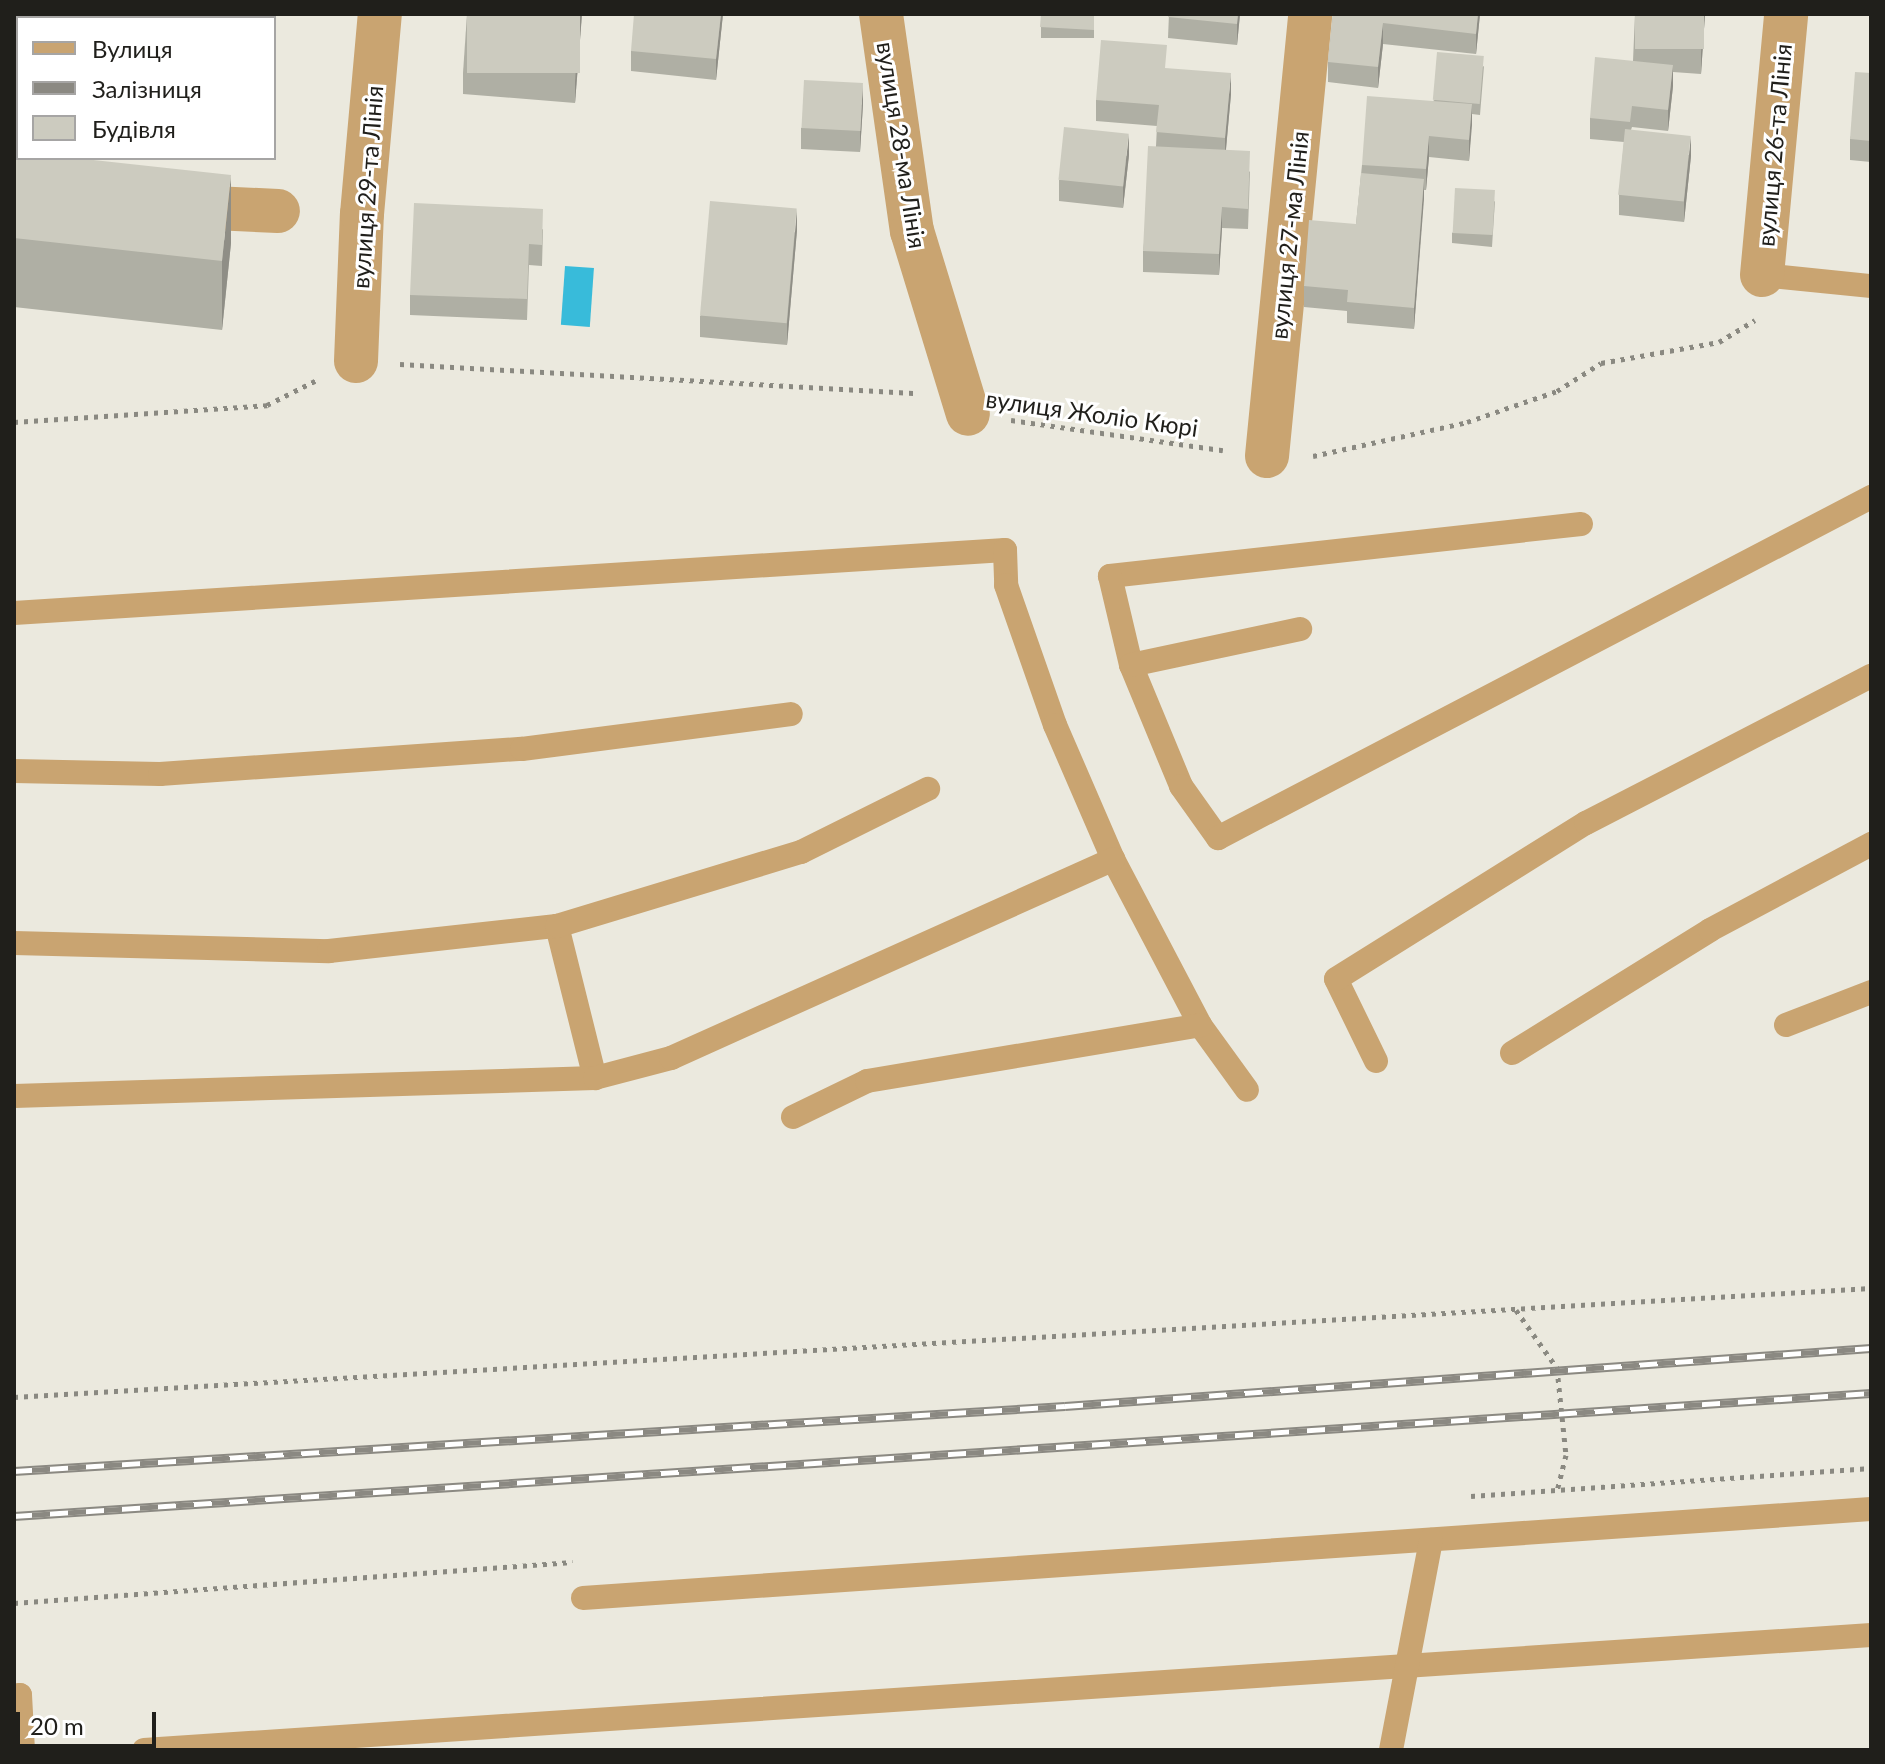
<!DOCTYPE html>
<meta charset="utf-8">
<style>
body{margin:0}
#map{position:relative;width:1885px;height:1764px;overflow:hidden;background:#ebe9de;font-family:Lato,sans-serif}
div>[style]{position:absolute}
.water>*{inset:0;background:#38bbda;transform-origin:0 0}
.path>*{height:5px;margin-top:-2.5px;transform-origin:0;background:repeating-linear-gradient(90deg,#8a8981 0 4px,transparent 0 10px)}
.service>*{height:24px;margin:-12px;padding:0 12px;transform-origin:12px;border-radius:12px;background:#c9a471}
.minor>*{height:44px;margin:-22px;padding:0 22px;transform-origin:22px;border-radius:22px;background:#c9a471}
.rail>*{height:9px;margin-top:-4.5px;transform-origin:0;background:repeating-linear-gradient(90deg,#fff 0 18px,#8b8982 0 36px);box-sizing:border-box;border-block:2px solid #8b8982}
.wall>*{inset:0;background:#afafa4;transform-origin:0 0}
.shaded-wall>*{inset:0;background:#8f8e86}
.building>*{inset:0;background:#cccbbf;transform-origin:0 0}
span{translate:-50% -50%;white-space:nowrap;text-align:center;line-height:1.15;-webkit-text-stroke:6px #fff;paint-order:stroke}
.street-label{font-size:24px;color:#201f1b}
.frame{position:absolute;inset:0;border:16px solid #201f1b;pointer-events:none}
.legend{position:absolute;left:16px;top:16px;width:260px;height:144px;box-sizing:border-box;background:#fff;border:2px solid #a6a5a4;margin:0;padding:10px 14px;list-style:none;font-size:24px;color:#201f1b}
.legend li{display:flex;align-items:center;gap:16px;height:40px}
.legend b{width:40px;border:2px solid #a6a5a4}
.scale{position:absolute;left:16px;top:1712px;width:140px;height:36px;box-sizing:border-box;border:4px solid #201f1b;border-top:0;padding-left:10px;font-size:24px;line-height:28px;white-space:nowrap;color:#201f1b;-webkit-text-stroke:6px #fff;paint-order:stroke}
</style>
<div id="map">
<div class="water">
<div style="left:565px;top:266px;width:29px;height:59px;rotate:4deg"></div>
</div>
<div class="path">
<div style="left:400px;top:364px;width:514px;rotate:3.24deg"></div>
<div style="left:1011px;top:420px;width:214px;rotate:8.1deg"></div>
<div style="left:14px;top:422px;width:254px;rotate:-3.8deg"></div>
<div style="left:267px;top:405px;width:54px;rotate:-26.6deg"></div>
<div style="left:1313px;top:456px;width:158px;rotate:-12.4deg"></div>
<div style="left:1467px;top:422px;width:95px;rotate:-19deg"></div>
<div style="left:1557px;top:391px;width:52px;rotate:-32.5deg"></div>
<div style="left:1601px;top:363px;width:120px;rotate:-10.1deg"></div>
<div style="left:1719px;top:342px;width:42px;rotate:-31.4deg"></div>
<div style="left:1516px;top:1310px;width:71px;rotate:54.7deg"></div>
<div style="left:1557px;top:1368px;width:87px;rotate:84.1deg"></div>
<div style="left:1566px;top:1455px;width:36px;rotate:104deg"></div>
<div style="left:14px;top:1397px;width:1860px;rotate:-3.36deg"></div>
<div style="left:1471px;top:1496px;width:401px;rotate:-4deg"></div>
<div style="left:14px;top:1603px;width:560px;rotate:-4.2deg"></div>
</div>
<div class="service">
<div style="left:1762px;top:275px;width:110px;rotate:5.8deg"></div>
<div style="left:1581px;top:524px;width:474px;rotate:173.7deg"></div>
<div style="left:1110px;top:576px;width:91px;rotate:76.7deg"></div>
<div style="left:1131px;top:665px;width:131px;rotate:67.5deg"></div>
<div style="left:1181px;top:786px;width:64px;rotate:54.6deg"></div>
<div style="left:1218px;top:838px;width:737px;rotate:-27.57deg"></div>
<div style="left:14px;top:613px;width:993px;rotate:-3.64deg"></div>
<div style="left:1005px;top:550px;width:35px;rotate:88deg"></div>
<div style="left:1006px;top:585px;width:148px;rotate:70.7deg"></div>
<div style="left:1055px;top:725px;width:146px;rotate:66.6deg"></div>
<div style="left:1113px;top:859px;width:187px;rotate:62.3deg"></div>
<div style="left:1200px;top:1025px;width:80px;rotate:54.1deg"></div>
<div style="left:1131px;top:665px;width:173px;rotate:-12deg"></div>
<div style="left:14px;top:771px;width:146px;rotate:1.2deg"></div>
<div style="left:160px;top:774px;width:363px;rotate:-4deg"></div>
<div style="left:522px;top:749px;width:271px;rotate:-7.4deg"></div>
<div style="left:557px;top:926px;width:157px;rotate:76deg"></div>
<div style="left:14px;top:943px;width:315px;rotate:1.5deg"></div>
<div style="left:329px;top:951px;width:229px;rotate:-6.3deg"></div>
<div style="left:557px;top:926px;width:255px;rotate:-16.9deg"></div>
<div style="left:801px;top:852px;width:142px;rotate:-26.4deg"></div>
<div style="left:1786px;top:1025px;width:91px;rotate:-21.2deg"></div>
<div style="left:1512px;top:1053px;width:233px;rotate:-31.8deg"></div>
<div style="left:1710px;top:930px;width:183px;rotate:-28.1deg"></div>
<div style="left:1376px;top:1061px;width:91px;rotate:-116deg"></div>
<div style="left:1336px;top:979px;width:295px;rotate:-32deg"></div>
<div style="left:1586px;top:823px;width:321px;rotate:-27.3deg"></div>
<div style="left:14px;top:1096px;width:581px;rotate:-1.77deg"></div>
<div style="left:595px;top:1078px;width:79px;rotate:-14.7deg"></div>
<div style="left:671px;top:1058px;width:485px;rotate:-24.2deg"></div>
<div style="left:793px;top:1117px;width:82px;rotate:-25.9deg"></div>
<div style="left:867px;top:1081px;width:338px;rotate:-9.5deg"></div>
<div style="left:583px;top:1598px;width:1291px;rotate:-3.95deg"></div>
<div style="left:14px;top:1696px;width:6px;rotate:-9deg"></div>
<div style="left:20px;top:1695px;width:55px;rotate:86.9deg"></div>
<div style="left:144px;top:1750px;width:1731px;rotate:-3.81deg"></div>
<div style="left:1391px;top:1750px;width:214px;rotate:-79.2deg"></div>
</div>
<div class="minor">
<div style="left:881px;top:14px;width:219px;rotate:81.9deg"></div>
<div style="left:912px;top:231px;width:191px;rotate:73deg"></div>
<div style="left:172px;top:206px;width:106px;rotate:2.7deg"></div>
<div style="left:1762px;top:275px;width:262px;rotate:-84.7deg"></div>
<div style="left:356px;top:361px;width:147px;rotate:-87.7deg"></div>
<div style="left:362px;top:214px;width:201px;rotate:-84.9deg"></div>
<div style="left:1267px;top:456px;width:444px;rotate:-84.4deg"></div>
</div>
<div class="rail">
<div style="left:14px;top:1471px;width:1053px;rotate:-3.54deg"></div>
<div style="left:1065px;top:1406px;width:808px;rotate:-4.12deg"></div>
<div style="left:14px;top:1516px;width:1861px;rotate:-3.79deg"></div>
</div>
<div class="wall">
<div style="clip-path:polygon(467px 14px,582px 14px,575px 103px,463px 94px,463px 73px)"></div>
<div style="clip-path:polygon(723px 14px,716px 80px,631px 71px,631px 51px)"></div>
<div style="left:1041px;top:14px;width:53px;height:24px"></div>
<div style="clip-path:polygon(1169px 14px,1240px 14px,1237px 45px,1168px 38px)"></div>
<div style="clip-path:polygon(1333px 14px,1480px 14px,1476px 54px,1383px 44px,1378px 88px,1328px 82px,1328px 62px)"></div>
<div style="clip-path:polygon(1635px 14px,1705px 14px,1701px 74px,1673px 72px,1673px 86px,1668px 131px,1632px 127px,1631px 130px,1691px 156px,1684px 222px,1619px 215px,1619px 195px,1624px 142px,1590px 139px,1590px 118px,1633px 61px)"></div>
<div style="clip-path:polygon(1484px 66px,1480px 115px,1472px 114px,1469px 161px,1429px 157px,1426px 190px,1424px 190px,1414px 329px,1347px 323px,1347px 311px,1304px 307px,1304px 286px,1356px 224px,1362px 165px,1433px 101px)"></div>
<div style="clip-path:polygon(1871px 73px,1871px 162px,1850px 160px,1850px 139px)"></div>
<div style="clip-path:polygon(1231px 94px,1226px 150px,1250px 172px,1248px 229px,1222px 228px,1219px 275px,1143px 272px,1143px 251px,1156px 146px,1157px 126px,1096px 121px,1096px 100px)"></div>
<div style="clip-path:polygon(863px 104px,860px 152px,801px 149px,801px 128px)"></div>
<div style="clip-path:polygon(14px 151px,231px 243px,222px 330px,14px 307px)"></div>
<div style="clip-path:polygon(1129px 155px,1123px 208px,1059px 201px,1059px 180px)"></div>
<div style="clip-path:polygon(1495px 201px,1492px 247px,1452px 243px,1452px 233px)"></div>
<div style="clip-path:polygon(543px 229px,542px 266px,529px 265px,527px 320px,410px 315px,410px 295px)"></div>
<div style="clip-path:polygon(797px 230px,787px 345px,700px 337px,700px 316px)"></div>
</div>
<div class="shaded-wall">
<div style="clip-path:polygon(580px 14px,582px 14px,575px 103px,575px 82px)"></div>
<div style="clip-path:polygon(721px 14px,723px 14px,716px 80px,716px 59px)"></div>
<div style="clip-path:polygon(1238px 14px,1240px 14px,1237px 45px,1237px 24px)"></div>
<div style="clip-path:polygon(1478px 14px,1480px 14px,1476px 54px,1476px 34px)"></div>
<div style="clip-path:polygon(1704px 14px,1705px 14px,1701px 74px,1701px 53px)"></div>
<div style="clip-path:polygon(1383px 23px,1383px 44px,1378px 88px,1378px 67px)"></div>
<div style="clip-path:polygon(1673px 65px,1673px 86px,1668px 131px,1668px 110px)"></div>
<div style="clip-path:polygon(1231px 73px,1231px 94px,1225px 159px,1225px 138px)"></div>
<div style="clip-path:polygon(863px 83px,863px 104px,860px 152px,860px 131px)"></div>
<div style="clip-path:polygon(1472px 104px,1472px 125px,1469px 161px,1469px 140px)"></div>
<div style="clip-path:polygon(1129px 134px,1129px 155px,1123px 208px,1123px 187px)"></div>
<div style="clip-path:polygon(1429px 136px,1429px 157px,1426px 190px,1426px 169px)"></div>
<div style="clip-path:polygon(1691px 136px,1691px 156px,1684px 222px,1684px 201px)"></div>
<div style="clip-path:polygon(231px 175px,231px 243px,222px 330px,222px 261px)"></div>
<div style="clip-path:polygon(1424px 179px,1424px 199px,1414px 329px,1414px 308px)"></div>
<div style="clip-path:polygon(1222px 207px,1222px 228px,1219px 275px,1219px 254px)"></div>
<div style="clip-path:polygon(797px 209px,797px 230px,787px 345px,787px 324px)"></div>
</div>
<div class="building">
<div style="left:467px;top:14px;width:113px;height:59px"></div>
<div style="clip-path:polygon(634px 14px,721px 14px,716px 59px,631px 51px)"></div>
<div style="clip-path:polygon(1041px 14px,1094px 14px,1094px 30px,1040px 27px)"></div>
<div style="clip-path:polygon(1169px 14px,1238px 14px,1237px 24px,1168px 17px)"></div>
<div style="clip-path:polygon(1333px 14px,1478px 14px,1476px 34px,1383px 23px,1378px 67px,1328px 62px)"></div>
<div style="left:1635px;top:14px;width:69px;height:35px"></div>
<div style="clip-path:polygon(1101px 40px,1167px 45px,1165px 68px,1231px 73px,1225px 138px,1156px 132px,1159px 105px,1096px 100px)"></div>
<div style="left:1437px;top:52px;width:47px;height:48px;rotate:5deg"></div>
<div style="clip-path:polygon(1595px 57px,1673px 65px,1668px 110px,1632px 106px,1630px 122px,1590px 118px)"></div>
<div style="clip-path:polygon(1855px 72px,1871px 73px,1871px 141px,1850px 139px)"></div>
<div style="left:804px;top:80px;width:59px;height:48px;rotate:3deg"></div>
<div style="clip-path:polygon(1367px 96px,1472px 104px,1469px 140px,1429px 136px,1426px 169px,1362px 165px)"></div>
<div style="left:1064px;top:127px;width:65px;height:53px;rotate:6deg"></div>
<div style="left:1625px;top:129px;width:66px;height:66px;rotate:6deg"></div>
<div style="clip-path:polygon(1148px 146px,1250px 151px,1248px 209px,1222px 207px,1219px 254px,1143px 251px)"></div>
<div style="clip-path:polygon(14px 151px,18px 152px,18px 158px,75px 158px,231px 175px,222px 261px,14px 238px)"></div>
<div style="clip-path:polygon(1361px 173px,1424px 179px,1414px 308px,1347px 302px,1348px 290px,1304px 286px,1309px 220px,1356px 224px)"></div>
<div style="left:1455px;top:188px;width:40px;height:45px;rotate:3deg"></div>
<div style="left:710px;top:201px;width:87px;height:115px;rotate:5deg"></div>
<div style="clip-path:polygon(414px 203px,543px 209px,542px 245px,529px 244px,527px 299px,410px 295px)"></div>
</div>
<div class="street-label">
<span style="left:902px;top:145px;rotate:81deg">вулиця 28-ма Лінія</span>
<span style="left:1774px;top:145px;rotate:-85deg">вулиця 26-та Лінія</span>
<span style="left:367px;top:187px;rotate:-86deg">вулиця 29-та Лінія</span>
<span style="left:1289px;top:235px;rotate:-84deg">вулиця 27-ма Лінія</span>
<span style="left:1092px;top:413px;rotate:8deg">вулиця Жоліо Кюрі</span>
</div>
<div class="frame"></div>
<ul class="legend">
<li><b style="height:10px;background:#c9a471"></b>Вулиця</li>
<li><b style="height:10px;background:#8b8982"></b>Залізниця</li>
<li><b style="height:22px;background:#cccbbf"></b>Будівля</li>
</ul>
<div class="scale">20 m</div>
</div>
